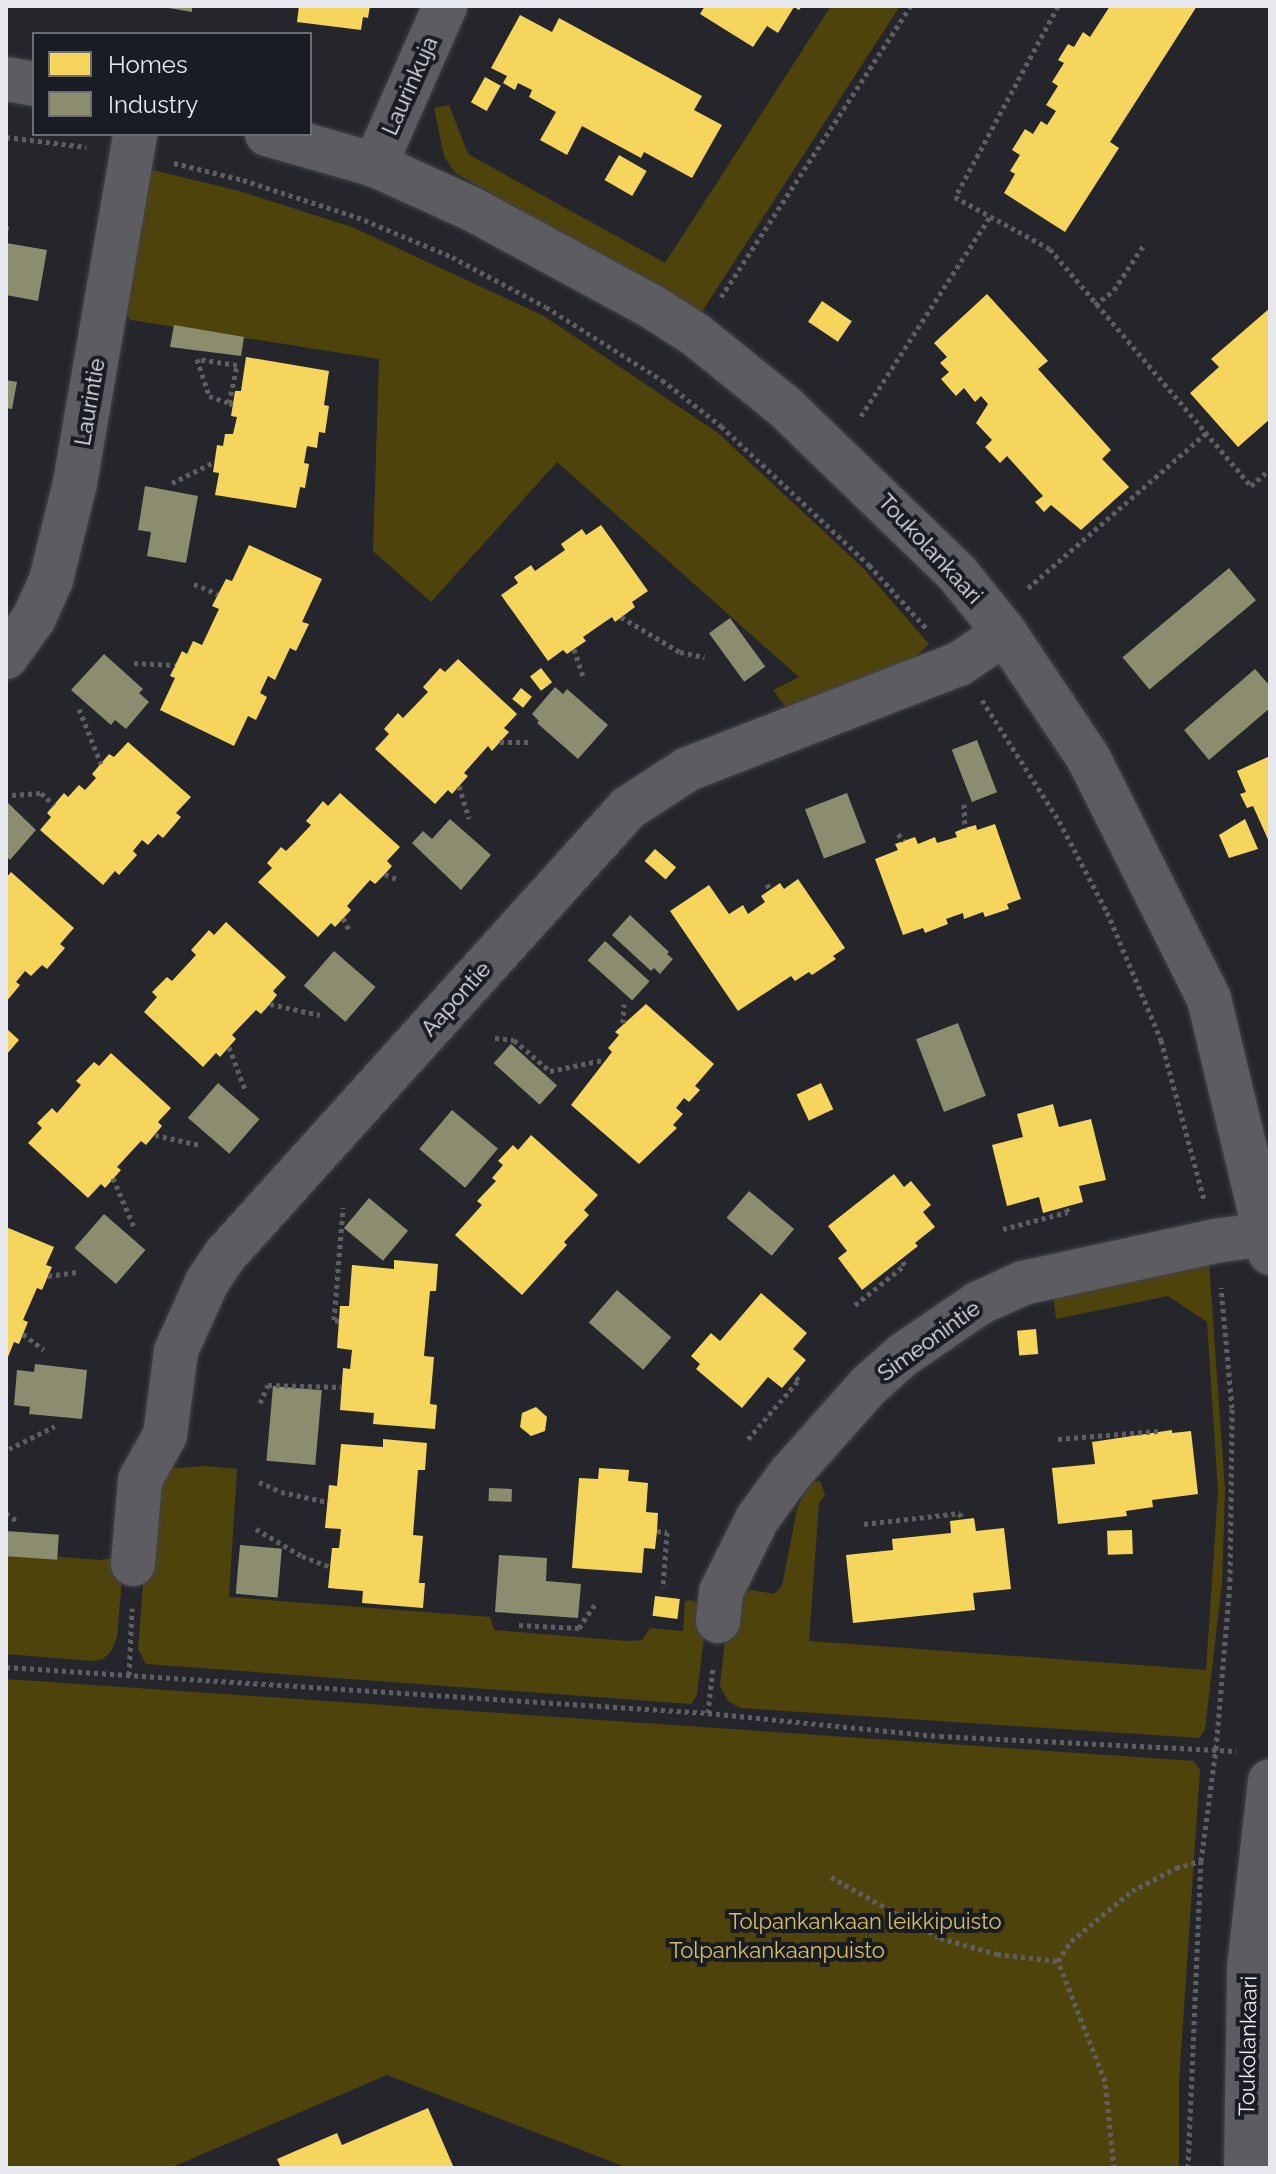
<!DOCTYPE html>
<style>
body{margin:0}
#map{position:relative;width:1276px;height:2174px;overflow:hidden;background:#25262b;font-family:Raleway,sans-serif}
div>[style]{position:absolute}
.green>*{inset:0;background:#4f430c}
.homes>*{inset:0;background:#f6d55c;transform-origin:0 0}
.industry>*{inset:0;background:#8c8c6e;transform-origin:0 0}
.path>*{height:5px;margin-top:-2.5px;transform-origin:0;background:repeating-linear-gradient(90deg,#5f5f62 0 4px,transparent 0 8px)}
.roads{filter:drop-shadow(0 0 2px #424347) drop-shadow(0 0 2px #424347)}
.minor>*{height:44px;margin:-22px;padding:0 22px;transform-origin:22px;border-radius:22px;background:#5d5d61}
span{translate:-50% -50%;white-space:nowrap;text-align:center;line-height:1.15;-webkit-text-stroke:8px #1a1c23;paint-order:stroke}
.street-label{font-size:22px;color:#e6e8ed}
.park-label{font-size:22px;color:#d6c05b}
.frame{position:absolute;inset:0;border:8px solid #e6e8ed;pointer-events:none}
.legend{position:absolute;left:32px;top:32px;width:280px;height:104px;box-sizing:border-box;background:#1a1c23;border:2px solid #6c6e74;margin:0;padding:10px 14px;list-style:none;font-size:24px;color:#e6e8ed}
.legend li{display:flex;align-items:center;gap:16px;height:40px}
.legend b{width:40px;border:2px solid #6c6e74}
</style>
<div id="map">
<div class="green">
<div style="clip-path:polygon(831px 6px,900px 6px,701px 313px,454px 172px,444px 156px,434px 108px,449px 105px,468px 154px,665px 263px)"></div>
<div style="clip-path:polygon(153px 170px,239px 191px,352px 227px,544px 316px,718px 433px,863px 568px,929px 644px,904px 667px,794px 709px,785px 706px,773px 690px,799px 677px,557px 462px,431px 602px,373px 551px,379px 359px,131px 320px,126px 314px,145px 177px)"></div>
<div style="clip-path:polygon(1209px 1263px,1225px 1490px,1222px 1582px,1205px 1730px,1199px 1738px,740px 1708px,728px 1701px,720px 1686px,726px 1631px,739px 1595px,752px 1590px,774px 1594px,782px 1586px,797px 1509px,810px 1481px,820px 1481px,825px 1495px,819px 1503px,809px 1641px,1206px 1670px,1218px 1492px,1207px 1322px,1168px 1296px,1056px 1319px,1053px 1294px)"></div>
<div style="clip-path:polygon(206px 1466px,237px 1469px,229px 1597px,490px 1617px,494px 1630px,628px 1641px,642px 1640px,650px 1628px,683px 1631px,685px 1601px,692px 1600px,707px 1611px,697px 1695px,691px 1704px,146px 1664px,138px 1649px,151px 1486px,163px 1469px)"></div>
<div style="clip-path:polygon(6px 1553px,101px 1560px,115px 1557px,123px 1567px,117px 1637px,112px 1650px,103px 1659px,92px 1661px,6px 1654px)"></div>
<div style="clip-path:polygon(6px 1679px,1194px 1761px,1200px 1770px,1179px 2083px,1179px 2168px,628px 2168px,387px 2075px,170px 2168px,6px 2168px)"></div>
</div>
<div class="homes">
<div style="clip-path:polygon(299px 6px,370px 6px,368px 18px,363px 17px,361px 30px,297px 22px)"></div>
<div style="clip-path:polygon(705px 6px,802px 6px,799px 10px,794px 7px,778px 33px,767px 26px,753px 47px,700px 14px)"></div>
<div style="clip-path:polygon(1110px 6px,1197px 6px,1110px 142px,1119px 148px,1065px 232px,1004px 193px,1015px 174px,1010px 171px,1020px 155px,1012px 150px,1025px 129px,1033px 134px,1041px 121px,1047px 125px,1056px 111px,1046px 105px,1058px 86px,1052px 82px,1064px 63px,1058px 60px,1068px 44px,1074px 47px,1083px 32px,1090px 37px)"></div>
<div style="clip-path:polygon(520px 15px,552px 32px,559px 18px,702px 96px,694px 110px,722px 125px,692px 178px,644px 152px,641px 158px,582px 126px,567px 155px,540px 140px,556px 112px,529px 97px,532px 90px,518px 83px,515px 90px,503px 83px,507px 76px,491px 68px)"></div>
<div style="left:485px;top:77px;width:18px;height:29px;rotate:29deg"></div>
<div style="left:619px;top:155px;width:32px;height:29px;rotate:30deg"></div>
<div style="clip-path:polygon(987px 294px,1048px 361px,1038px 369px,1111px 450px,1102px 459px,1129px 487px,1081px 530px,1051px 505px,1044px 512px,1035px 502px,1043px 496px,1007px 456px,1000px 463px,985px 447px,992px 440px,976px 423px,988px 404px,981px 396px,975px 402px,964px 388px,956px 396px,941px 379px,949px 372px,940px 363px,947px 357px,934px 343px)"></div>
<div style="left:822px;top:301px;width:36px;height:25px;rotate:34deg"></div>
<div style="clip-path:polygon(1270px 308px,1270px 419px,1238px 447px,1190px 393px,1219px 367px,1211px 359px)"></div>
<div style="clip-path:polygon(246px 357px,329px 371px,324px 405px,329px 406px,325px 433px,319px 432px,317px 448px,307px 446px,304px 463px,309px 464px,305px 488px,300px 487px,296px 508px,215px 495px,219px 473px,213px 472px,217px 445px,223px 446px,225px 434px,233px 434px,237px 417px,231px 416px,233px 404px,235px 391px,241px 391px)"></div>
<div style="clip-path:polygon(601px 525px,648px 591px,632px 602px,635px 607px,615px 622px,612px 617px,583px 637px,586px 641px,574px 649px,567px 654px,563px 650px,548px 661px,501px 595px,518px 583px,514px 577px,531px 565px,535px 571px,565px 550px,561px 544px,582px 529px,586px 535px)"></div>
<div style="clip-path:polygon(249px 545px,322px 579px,302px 622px,309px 624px,296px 651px,290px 648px,275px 680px,268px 676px,260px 693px,267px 697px,256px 720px,248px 716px,234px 746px,160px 710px,175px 678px,170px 676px,182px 651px,187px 654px,193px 641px,202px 645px,219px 609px,212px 606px,226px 579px,232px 581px)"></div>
<div style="clip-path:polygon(458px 659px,517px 714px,504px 728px,509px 732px,500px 742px,492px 751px,488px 746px,464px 773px,468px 776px,452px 794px,448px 790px,435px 804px,375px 749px,389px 734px,384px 729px,398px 713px,403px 718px,428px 692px,423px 687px,440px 668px,445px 672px)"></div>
<div style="left:541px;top:668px;width:18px;height:14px;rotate:52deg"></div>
<div style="left:521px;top:688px;width:14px;height:14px;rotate:39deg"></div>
<div style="clip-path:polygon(128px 742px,191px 797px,176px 813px,181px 817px,163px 838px,158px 834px,148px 845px,142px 840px,133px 851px,137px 855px,119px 875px,115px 871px,103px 885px,40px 830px,51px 817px,47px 813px,64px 793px,68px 797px,79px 785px,85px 790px,96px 778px,92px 774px,109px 754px,114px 757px)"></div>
<div style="clip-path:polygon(1270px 756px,1270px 844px,1253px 806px,1247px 808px,1240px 794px,1246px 792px,1237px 771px)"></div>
<div style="clip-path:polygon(340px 793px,400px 847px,387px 861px,392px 866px,385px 874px,375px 884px,370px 880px,347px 906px,351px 910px,335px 927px,331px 923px,318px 937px,258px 882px,272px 868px,267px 863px,281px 847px,286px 851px,297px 840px,311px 825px,306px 821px,323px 801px,328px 806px)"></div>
<div style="clip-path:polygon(1245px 819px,1258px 849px,1229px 858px,1219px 835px)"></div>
<div style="clip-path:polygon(995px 824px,1021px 899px,1007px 904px,1009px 909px,985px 917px,983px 912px,964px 919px,963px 913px,946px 919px,948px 924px,925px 933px,923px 928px,903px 935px,875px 859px,898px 850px,895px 844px,915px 837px,918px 844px,935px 837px,937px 843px,957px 837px,955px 832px,965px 828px,976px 825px,977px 830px)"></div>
<div style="left:655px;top:849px;width:28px;height:16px;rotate:41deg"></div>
<div style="clip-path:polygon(11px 872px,74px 928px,60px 944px,65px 948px,47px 969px,42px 965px,31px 976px,25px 971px,16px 982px,20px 985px,6px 1002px,6px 878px)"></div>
<div style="clip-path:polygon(798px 879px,845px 948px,833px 956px,836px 959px,812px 975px,809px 972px,795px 981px,791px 976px,738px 1011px,670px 911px,709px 885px,729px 914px,743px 905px,748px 914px,765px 902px,761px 896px,780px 883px,784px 889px)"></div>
<div style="clip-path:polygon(226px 922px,286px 977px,273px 991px,277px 995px,270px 1004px,261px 1014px,256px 1010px,232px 1035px,236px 1039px,220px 1057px,216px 1053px,203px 1067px,144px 1012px,157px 997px,152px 992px,167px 977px,172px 981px,196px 955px,191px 950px,209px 930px,214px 935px)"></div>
<div style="clip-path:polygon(646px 1004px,714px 1064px,695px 1086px,700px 1090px,689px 1102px,684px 1098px,676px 1108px,683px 1114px,673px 1125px,677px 1128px,639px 1164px,571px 1105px,612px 1052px,608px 1048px,619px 1035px,615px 1032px)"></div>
<div style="clip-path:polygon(6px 1028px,19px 1040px,6px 1055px)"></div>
<div style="clip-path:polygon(111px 1053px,171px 1108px,158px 1122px,162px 1126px,146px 1145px,141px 1141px,117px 1167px,121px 1170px,105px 1188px,101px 1184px,88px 1198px,28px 1143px,42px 1128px,37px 1123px,52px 1108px,57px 1113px,81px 1085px,76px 1081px,94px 1062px,99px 1066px)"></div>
<div style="left:821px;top:1083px;width:29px;height:27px;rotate:65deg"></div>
<div style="clip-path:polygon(1053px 1104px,1059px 1127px,1091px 1119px,1106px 1180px,1079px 1186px,1083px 1202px,1043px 1213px,1039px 1197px,1007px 1206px,992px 1145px,1023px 1137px,1017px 1114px)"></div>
<div style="clip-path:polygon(531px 1135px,598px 1195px,584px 1210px,589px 1215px,564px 1242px,567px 1245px,522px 1295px,455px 1235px,482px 1205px,477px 1201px,496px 1181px,492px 1178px,503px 1165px,498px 1161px,513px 1145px,518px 1150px)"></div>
<div style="clip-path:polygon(894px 1174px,904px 1187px,911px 1181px,931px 1205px,923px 1212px,935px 1227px,915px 1243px,918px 1246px,862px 1290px,838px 1258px,847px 1251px,828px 1226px)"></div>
<div style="clip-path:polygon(6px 1227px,54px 1247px,46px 1265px,52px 1267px,42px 1290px,37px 1288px,23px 1320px,28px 1322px,19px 1344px,14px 1342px,6px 1362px)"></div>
<div style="clip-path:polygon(394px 1260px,438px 1264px,436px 1291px,430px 1291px,424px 1356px,434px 1357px,430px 1404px,437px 1405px,435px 1429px,373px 1424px,374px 1413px,340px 1410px,343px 1368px,350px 1369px,352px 1350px,337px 1348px,340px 1306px,349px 1306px,352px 1265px,394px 1269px)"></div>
<div style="clip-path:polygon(761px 1293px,807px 1333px,793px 1349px,806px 1360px,782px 1388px,768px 1377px,742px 1408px,696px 1369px,700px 1364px,691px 1356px,711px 1333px,720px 1341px)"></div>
<div style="left:1036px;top:1329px;width:25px;height:19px;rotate:85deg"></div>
<div style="clip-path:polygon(536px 1407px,547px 1417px,545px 1431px,531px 1436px,520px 1427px,522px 1413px)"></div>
<div style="clip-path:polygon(1172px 1430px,1172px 1433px,1191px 1431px,1198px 1494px,1152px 1500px,1153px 1507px,1126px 1511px,1127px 1516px,1058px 1524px,1052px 1468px,1095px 1464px,1092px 1442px)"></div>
<div style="clip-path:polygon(383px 1439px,427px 1443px,425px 1470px,418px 1470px,413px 1535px,423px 1536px,419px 1583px,425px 1583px,423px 1608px,362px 1603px,363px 1591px,328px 1588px,332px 1548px,339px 1548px,341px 1529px,325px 1528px,329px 1485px,337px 1486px,341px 1444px,383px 1447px)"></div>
<div style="clip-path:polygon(599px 1468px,629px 1470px,628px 1481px,648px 1483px,646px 1512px,658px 1513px,657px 1531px,655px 1549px,644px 1548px,642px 1573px,572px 1568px,579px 1478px,598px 1479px)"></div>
<div style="clip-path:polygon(974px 1518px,976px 1531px,1004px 1528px,1011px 1589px,973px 1593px,975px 1610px,853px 1623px,846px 1555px,893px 1550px,892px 1539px,951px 1533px,950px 1521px)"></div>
<div style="left:1132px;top:1530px;width:24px;height:25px;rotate:88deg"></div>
<div style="left:655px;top:1596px;width:25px;height:20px;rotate:7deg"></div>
<div style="clip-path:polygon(428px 2108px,454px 2168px,281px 2168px,277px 2159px,337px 2133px,342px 2145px)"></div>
</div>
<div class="industry">
<div style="clip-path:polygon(157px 6px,192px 6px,192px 12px)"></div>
<div style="clip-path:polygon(6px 243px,47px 250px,38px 301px,6px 295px)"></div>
<div style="clip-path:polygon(174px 325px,244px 337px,241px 356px,170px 347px)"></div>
<div style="clip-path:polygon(6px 380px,17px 382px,12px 409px,6px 408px)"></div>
<div style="clip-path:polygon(145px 486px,198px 496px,186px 563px,147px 556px,151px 532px,138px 530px)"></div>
<div style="left:1229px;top:568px;width:42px;height:139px;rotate:50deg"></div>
<div style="left:730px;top:618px;width:60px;height:26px;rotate:54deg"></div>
<div style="clip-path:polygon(104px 654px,143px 689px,139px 693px,149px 702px,126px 729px,115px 720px,111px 725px,71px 690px)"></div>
<div style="clip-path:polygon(1255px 669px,1270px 686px,1270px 708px,1209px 760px,1184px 730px)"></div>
<div style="clip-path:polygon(555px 687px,563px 694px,567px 689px,608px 725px,578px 759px,537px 723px,539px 721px,532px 714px)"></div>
<div style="left:977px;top:740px;width:56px;height:27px;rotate:69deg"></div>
<div style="left:847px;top:793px;width:53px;height:45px;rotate:69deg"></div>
<div style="clip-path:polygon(6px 801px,36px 830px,10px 860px,6px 856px)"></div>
<div style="clip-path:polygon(450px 819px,491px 855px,461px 890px,412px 843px,423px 831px,432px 839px)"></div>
<div style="clip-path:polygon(630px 915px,669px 952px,667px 954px,673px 959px,660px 974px,654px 968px,651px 971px,612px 935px)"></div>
<div style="left:605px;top:941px;width:60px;height:26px;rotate:42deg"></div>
<div style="left:334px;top:951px;width:55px;height:46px;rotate:41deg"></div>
<div style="left:958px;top:1023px;width:78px;height:45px;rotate:69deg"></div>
<div style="left:511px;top:1044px;width:62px;height:26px;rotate:42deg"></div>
<div style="left:218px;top:1083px;width:55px;height:46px;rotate:41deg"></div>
<div style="left:452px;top:1110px;width:60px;height:51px;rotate:40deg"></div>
<div style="left:749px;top:1191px;width:59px;height:35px;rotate:40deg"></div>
<div style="left:369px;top:1198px;width:51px;height:39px;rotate:40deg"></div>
<div style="left:104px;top:1214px;width:55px;height:45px;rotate:41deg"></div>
<div style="left:617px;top:1290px;width:72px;height:43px;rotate:41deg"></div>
<div style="clip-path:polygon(35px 1364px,87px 1370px,82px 1419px,29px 1414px,30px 1407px,14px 1405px,17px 1370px,34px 1372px)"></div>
<div style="left:273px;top:1386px;width:49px;height:75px;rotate:5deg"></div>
<div style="left:489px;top:1488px;width:23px;height:13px;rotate:2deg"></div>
<div style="left:6px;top:1531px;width:53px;height:25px;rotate:4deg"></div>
<div style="left:240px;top:1545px;width:42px;height:49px;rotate:5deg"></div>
<div style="clip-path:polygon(499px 1555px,547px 1558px,546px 1581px,581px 1584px,578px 1618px,495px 1612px)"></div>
</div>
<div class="path">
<div style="left:1058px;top:6px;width:217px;rotate:118.3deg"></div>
<div style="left:955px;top:197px;width:108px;rotate:28.7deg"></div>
<div style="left:1050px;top:249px;width:311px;rotate:49.7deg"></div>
<div style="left:1251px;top:486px;width:25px;rotate:-42deg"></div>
<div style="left:6px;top:137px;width:81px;rotate:7.1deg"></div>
<div style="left:174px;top:163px;width:71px;rotate:13.8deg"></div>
<div style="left:243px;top:180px;width:120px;rotate:18deg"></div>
<div style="left:357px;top:217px;width:103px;rotate:22.8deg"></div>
<div style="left:452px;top:257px;width:106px;rotate:28deg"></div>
<div style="left:546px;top:307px;width:137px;rotate:32.2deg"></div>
<div style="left:662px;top:380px;width:75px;rotate:37.9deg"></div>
<div style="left:721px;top:426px;width:203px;rotate:43.2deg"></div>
<div style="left:869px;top:565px;width:86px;rotate:47.8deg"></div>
<div style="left:6px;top:228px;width:3px;rotate:18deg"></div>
<div style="left:721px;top:297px;width:348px;rotate:-56.9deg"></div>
<div style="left:1095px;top:305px;width:24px;rotate:-38deg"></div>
<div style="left:1114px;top:290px;width:53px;rotate:-56.6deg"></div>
<div style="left:229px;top:403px;width:39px;rotate:-78deg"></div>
<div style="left:237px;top:365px;width:40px;rotate:-171.5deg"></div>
<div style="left:197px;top:359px;width:39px;rotate:72deg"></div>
<div style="left:209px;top:396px;width:21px;rotate:19deg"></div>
<div style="left:229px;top:403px;width:4px;rotate:14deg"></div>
<div style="left:861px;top:416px;width:239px;rotate:-57.1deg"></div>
<div style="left:172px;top:483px;width:47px;rotate:-26.6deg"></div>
<div style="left:194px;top:584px;width:26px;rotate:23deg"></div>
<div style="left:1028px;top:588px;width:236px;rotate:-41deg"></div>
<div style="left:621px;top:617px;width:69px;rotate:30.7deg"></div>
<div style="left:680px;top:652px;width:25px;rotate:12deg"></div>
<div style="left:574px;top:649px;width:28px;rotate:72deg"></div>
<div style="left:134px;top:663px;width:41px;rotate:2.8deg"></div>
<div style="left:982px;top:700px;width:143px;rotate:57.5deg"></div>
<div style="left:1059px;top:821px;width:103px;rotate:62.2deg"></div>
<div style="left:1107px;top:912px;width:139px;rotate:67.1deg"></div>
<div style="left:1161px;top:1040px;width:165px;rotate:74.9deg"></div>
<div style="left:79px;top:709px;width:59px;rotate:68.2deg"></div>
<div style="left:500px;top:742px;width:28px"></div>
<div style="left:459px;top:786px;width:34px;rotate:73deg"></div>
<div style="left:12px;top:795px;width:29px;rotate:-4deg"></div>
<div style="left:41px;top:793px;width:18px;rotate:43deg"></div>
<div style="left:964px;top:804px;width:24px;rotate:88deg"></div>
<div style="left:898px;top:834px;width:9px;rotate:49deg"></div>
<div style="left:385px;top:874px;width:12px;rotate:24deg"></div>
<div style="left:767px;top:884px;width:7px;rotate:63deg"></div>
<div style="left:343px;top:918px;width:15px;rotate:62deg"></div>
<div style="left:270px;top:1004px;width:51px;rotate:12.4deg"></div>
<div style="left:623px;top:1023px;width:19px;rotate:-87deg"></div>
<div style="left:495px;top:1038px;width:19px;rotate:6deg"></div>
<div style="left:514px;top:1040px;width:48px;rotate:40.7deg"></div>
<div style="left:550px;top:1071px;width:54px;rotate:-11.7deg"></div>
<div style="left:229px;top:1047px;width:48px;rotate:69.3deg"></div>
<div style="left:155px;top:1135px;width:46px;rotate:12.5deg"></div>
<div style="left:113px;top:1178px;width:53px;rotate:66.8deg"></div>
<div style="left:1003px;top:1229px;width:67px;rotate:-14.7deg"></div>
<div style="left:1068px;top:1212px;width:5px;rotate:-112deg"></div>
<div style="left:48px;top:1276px;width:30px;rotate:-8deg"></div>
<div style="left:855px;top:1305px;width:64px;rotate:-38.7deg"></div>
<div style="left:905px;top:1265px;width:6px;rotate:-129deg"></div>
<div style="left:339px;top:1321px;width:5px;rotate:-169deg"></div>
<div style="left:334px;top:1320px;width:113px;rotate:-85.4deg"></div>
<div style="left:23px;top:1334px;width:26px;rotate:37deg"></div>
<div style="left:260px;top:1403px;width:20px;rotate:-66deg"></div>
<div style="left:268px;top:1385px;width:73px;rotate:1.6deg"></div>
<div style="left:748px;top:1439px;width:78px;rotate:-49.2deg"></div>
<div style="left:799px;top:1380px;width:8px;rotate:-140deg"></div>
<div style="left:1058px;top:1439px;width:100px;rotate:-4.6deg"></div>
<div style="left:9px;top:1449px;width:51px;rotate:-26.6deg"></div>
<div style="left:259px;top:1482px;width:24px;rotate:24deg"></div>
<div style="left:281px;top:1492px;width:48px;rotate:12deg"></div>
<div style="left:6px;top:1513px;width:14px;rotate:36deg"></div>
<div style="left:864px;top:1524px;width:97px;rotate:-6.5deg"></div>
<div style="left:960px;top:1513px;width:6px;rotate:81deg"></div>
<div style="left:256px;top:1529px;width:53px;rotate:30.4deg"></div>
<div style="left:302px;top:1556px;width:30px;rotate:21deg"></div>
<div style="left:657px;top:1531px;width:10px;rotate:6deg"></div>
<div style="left:667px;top:1532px;width:56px;rotate:94.1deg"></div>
<div style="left:519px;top:1625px;width:60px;rotate:2.9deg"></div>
<div style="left:579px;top:1628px;width:29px;rotate:-56deg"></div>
<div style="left:6px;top:1667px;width:704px;rotate:3.75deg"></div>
<div style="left:708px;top:1713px;width:233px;rotate:5.7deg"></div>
<div style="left:940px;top:1736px;width:297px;rotate:2.9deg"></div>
<div style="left:129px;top:1675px;width:67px;rotate:-87.4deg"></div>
<div style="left:708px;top:1713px;width:46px;rotate:-83.8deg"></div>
<div style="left:831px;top:1877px;width:125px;rotate:29.2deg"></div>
<div style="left:940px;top:1938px;width:59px;rotate:15.7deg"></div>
<div style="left:997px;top:1954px;width:61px;rotate:6.5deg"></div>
<div style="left:1114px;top:2168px;width:87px;rotate:-95.9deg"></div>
<div style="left:1105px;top:2081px;width:129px;rotate:-111.4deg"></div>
<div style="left:1058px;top:1961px;width:24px;rotate:-57deg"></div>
<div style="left:1071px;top:1941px;width:79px;rotate:-39.3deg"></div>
<div style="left:1132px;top:1891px;width:50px;rotate:-27.6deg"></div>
<div style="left:1176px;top:1868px;width:26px;rotate:-16deg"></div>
<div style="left:1188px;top:2168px;width:307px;rotate:-87.6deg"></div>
<div style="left:1201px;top:1861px;width:113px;rotate:-82.4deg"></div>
<div style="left:1216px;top:1749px;width:169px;rotate:-85.2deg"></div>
<div style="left:1230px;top:1581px;width:173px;rotate:-89.3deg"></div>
<div style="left:1232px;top:1408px;width:121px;rotate:-95.2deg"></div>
</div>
<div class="roads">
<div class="minor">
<div style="left:6px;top:79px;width:28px;rotate:10deg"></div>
<div style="left:267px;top:134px;width:112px;rotate:16deg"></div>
<div style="left:375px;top:165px;width:107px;rotate:24.4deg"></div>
<div style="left:472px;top:209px;width:207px;rotate:28.5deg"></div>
<div style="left:654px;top:308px;width:50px;rotate:32.7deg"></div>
<div style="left:696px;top:335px;width:113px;rotate:38.9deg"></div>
<div style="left:784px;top:406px;width:240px;rotate:44deg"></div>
<div style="left:957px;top:573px;width:77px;rotate:51.3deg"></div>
<div style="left:1005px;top:633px;width:151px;rotate:56.3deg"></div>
<div style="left:1089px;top:759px;width:268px;rotate:63.4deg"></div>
<div style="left:1209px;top:999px;width:261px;rotate:76.5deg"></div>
<div style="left:375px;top:165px;width:174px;rotate:-66.2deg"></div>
<div style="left:6px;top:657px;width:48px;rotate:-54.3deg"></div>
<div style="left:34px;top:618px;width:42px;rotate:-65.9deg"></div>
<div style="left:51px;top:580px;width:100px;rotate:-76.1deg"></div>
<div style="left:75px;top:483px;width:354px;rotate:-80.2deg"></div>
<div style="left:133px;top:1564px;width:84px;rotate:-85.2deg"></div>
<div style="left:140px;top:1480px;width:51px;rotate:-60.9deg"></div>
<div style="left:165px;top:1435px;width:85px;rotate:-82.5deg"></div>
<div style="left:176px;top:1351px;width:76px;rotate:-65.8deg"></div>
<div style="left:207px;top:1282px;width:34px;rotate:-56deg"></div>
<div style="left:226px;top:1254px;width:600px;rotate:-47.97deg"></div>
<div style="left:628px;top:808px;width:72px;rotate:-33deg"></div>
<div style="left:688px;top:769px;width:291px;rotate:-21.2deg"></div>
<div style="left:959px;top:664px;width:55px;rotate:-34deg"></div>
<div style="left:718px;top:1621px;width:29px;rotate:-84deg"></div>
<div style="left:721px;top:1592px;width:81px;rotate:-63.7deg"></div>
<div style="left:757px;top:1519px;width:56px;rotate:-53.7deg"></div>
<div style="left:790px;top:1474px;width:118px;rotate:-48.4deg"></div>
<div style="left:868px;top:1386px;width:47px;rotate:-41.5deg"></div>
<div style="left:903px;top:1355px;width:92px;rotate:-34.4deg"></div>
<div style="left:979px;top:1303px;width:48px;rotate:-24.4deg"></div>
<div style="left:1023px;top:1283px;width:197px;rotate:-12.3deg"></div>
<div style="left:1215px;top:1241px;width:52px;rotate:-7.7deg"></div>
<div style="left:1246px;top:2168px;width:200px;rotate:-89.1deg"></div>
<div style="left:1249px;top:1968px;width:188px;rotate:-83.6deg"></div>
</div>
</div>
<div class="street-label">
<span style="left:410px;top:86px;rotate:-66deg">Laurinkuja</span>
<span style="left:90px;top:402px;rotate:-80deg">Laurintie</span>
<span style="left:930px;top:549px;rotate:47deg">Toukolankaari</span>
<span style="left:456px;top:999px;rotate:-48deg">Aapontie</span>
<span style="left:929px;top:1341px;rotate:-36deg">Simeonintie</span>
<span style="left:1248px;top:2046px;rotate:-89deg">Toukolankaari</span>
</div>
<div class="park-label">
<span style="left:865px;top:1922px">Tolpankankaan leikkipuisto</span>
<span style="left:777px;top:1951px">Tolpankankaanpuisto</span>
</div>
<div class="frame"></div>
<ul class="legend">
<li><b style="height:22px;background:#f6d55c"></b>Homes</li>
<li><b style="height:22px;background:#8c8c6e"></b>Industry</li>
</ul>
</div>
